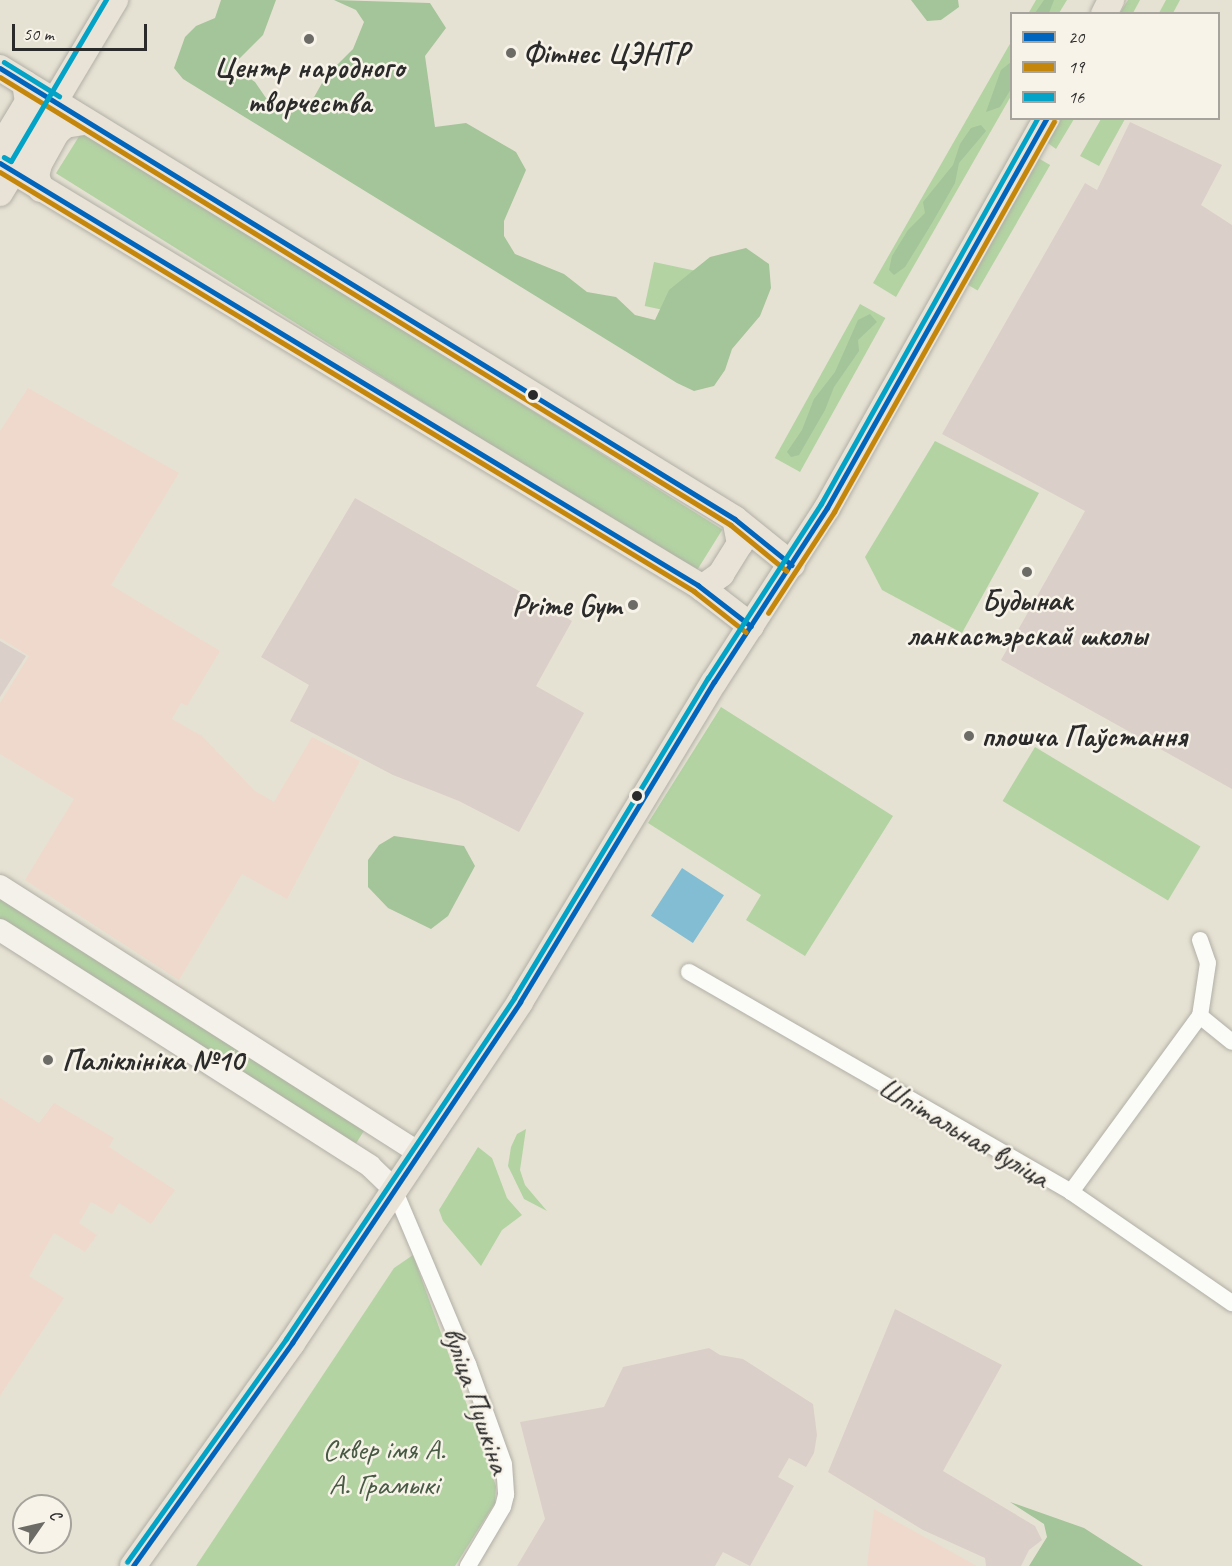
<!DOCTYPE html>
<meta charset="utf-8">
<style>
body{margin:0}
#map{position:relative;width:1232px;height:1566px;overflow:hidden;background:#e6e2d3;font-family:Caveat,sans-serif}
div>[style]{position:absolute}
.built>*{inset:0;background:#efd9cd}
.industrial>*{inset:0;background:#dbcfc9}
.green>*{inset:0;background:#b3d3a3;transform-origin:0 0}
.forest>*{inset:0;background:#a4c49a}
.water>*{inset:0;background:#83bdd4;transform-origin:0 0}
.roads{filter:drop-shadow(0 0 2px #b1afa6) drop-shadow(0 0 2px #b1afa6)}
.street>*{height:16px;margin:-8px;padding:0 8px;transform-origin:8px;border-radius:8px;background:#fbfbf8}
.secondary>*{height:22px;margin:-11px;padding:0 11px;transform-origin:11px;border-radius:11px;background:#f4f0ea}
.primary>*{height:26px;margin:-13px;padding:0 13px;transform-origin:13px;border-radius:13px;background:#e9e2d6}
.bus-1>*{height:4.5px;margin:-2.25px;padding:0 2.25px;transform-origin:2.25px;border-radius:2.25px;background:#0065bd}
.bus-2>*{height:4.5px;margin:-2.25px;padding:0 2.25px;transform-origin:2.25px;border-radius:2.25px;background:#c4870b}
.bus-3>*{height:4.5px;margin:-2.25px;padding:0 2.25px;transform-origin:2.25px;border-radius:2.25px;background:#02a3c6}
.dots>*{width:16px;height:16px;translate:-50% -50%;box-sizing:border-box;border:3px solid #f7f3e8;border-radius:50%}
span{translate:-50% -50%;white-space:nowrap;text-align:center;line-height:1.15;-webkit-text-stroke:5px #f7f3e8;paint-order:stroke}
.poi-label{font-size:30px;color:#2b2b2b;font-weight:700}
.left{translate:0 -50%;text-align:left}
.right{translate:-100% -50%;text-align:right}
.street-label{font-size:30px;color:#2b2b2b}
.park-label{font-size:30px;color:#475a43}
.legend{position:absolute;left:1010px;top:12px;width:210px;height:108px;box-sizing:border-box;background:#f7f3e8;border:2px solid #a5a39c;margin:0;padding:8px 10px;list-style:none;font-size:18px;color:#2b2b2b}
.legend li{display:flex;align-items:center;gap:12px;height:30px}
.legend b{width:30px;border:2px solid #a5a39c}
.north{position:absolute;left:12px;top:1494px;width:60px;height:60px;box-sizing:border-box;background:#f7f3e8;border:2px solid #a5a39c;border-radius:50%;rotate:56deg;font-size:16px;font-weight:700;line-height:24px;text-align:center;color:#2b2b2b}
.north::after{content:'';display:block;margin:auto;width:21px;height:27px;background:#6c6b66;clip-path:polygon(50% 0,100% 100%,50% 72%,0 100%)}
.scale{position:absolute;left:12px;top:24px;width:135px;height:27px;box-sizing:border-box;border:3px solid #2b2b2b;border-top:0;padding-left:8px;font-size:18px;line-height:21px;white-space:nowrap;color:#2b2b2b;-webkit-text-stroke:4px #f7f3e8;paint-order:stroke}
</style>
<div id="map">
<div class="built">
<div style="clip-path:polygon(28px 388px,179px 473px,111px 585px,220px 651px,187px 706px,181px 703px,172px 719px,202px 736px,255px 791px,274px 802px,312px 737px,360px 761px,287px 899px,242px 874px,179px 980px,25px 880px,74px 799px,0 754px,0 703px,29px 656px,0 638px,0 431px)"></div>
<div style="clip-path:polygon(0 1098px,39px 1123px,54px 1103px,114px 1138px,109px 1147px,175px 1190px,151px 1224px,119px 1203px,112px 1214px,91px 1202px,79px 1223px,97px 1235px,85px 1252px,54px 1233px,29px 1276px,64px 1298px,0 1396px)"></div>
<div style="clip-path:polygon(874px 1509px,977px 1566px,867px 1566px)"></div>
</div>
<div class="industrial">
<div style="clip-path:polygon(1130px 122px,1222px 165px,1201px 205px,1232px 225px,1232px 789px,1001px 660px,1085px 511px,942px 434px,1085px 183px,1097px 190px)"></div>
<div style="clip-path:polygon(355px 498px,572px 621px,536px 686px,584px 713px,519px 832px,459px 801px,393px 775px,290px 721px,309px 685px,261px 657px)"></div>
<div style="clip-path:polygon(0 641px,26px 656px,0 697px)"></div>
<div style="clip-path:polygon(895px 1309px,1002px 1365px,943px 1471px,1035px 1526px,1042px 1540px,1029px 1550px,1021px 1566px,986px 1566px,985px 1558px,923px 1530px,828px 1472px)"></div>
<div style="clip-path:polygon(709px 1348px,720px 1355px,743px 1359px,813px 1404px,817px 1435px,814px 1453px,806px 1467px,789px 1458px,778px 1477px,794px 1486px,750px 1566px,723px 1552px,715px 1566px,517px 1566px,545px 1519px,520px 1422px,604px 1407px,623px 1367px)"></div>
</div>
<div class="green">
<div style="clip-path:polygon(1036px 0,1067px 0,1059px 13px,1028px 14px)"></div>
<div style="clip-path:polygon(1128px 0,1140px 0,1133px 13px,1120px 13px)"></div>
<div style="clip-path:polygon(1166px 0,1180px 0,1173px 13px,1159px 13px)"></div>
<div style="clip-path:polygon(1011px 42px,1011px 96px,896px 297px,873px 283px)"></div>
<div style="clip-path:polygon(1058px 119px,1074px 119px,1056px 149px,1045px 141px)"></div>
<div style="clip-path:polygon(1101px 119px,1125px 119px,1099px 166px,1080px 156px)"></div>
<div style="left:83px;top:130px;width:754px;height:51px;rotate:32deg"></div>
<div style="left:1038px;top:158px;width:14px;height:145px;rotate:30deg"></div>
<div style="left:654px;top:262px;width:64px;height:45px;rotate:12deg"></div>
<div style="left:860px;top:304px;width:29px;height:176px;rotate:29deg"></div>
<div style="clip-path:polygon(935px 441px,1039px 493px,962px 633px,882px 590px,865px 557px)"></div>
<div style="clip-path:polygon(721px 707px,893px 816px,805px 956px,746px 920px,761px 895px,648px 823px)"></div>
<div style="left:1035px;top:747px;width:193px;height:63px;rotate:31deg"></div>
<div style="left:0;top:898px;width:432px;height:21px;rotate:32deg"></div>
<div style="clip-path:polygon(526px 1129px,520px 1170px,525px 1185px,547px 1211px,524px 1199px,508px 1166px,511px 1147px,517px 1134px)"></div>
<div style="clip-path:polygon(478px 1147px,492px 1158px,507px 1198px,522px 1215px,502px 1230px,481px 1266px,443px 1221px,439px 1210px)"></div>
<div style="clip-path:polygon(413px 1255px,496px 1486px,495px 1503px,455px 1566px,196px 1566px,394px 1268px)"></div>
</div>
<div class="forest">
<div style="clip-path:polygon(221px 0,276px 0,263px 35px,232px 66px,255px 82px,266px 98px,303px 107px,309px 106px,326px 76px,353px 49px,364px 22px,356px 10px,334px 0,430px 3px,446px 28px,425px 56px,435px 127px,466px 123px,516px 152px,526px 170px,504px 221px,504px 236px,515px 254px,564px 274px,587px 292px,616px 297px,635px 315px,655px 320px,669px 290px,710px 257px,746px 248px,769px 264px,771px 288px,760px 316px,732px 349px,725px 370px,714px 386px,694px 391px,677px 383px,183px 79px,174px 68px,185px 37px,196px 26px,215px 18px)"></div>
<div style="clip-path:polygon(911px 0,958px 0,959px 7px,941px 20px,927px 21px)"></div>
<div style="clip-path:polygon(1044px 0,1054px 0,1049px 13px,1035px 13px)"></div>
<div style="clip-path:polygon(1011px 62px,1011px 89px,1000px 107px,986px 112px,1001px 70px)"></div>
<div style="clip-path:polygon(981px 125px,986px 131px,959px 163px,955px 183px,932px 223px,905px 267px,894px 275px,889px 270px,892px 256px,908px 230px,925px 213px,923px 202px,953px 165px,960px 144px,971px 128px)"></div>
<div style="clip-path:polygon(870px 314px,877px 322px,858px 340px,859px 351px,834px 387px,825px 410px,799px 455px,791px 457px,787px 452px,802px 430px,814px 399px,835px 372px,858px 320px)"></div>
<div style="clip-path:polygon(394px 836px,464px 846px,475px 866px,448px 916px,431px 929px,388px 908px,368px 887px,368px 860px,379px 845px)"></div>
<div style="clip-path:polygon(1010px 1502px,1084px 1528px,1143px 1566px,1029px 1566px,1047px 1537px,1044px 1524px)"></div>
</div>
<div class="water">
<div style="left:682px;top:868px;width:50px;height:57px;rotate:33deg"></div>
</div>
<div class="roads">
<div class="street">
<div style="left:1200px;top:940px;width:24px;rotate:71deg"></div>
<div style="left:1208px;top:963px;width:54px;rotate:98.6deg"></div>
<div style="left:689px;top:972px;width:441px;rotate:29.9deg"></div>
<div style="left:1071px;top:1192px;width:196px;rotate:34.6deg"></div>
<div style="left:1200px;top:1016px;width:41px;rotate:39.1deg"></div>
<div style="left:394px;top:1189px;width:190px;rotate:67.1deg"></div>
<div style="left:468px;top:1364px;width:106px;rotate:70.2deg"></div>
<div style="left:504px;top:1464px;width:31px;rotate:86deg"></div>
<div style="left:506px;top:1495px;width:12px;rotate:104deg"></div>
<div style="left:503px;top:1507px;width:69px;rotate:120.7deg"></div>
<div style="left:1071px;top:1192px;width:218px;rotate:-53.8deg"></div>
</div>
<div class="secondary">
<div style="left:0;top:886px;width:497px;rotate:32.5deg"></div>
<div style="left:0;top:930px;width:439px;rotate:32.5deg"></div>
<div style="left:370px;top:1166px;width:33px;rotate:44deg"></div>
</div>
<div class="primary">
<div style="left:1104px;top:14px;width:16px;rotate:-63deg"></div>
<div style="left:0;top:68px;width:862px;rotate:31.53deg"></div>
<div style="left:735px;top:519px;width:73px;rotate:38.9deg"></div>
<div style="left:0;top:148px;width:54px;rotate:-58.7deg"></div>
<div style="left:28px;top:102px;width:19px;rotate:-99deg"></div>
<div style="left:0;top:163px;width:816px;rotate:31.16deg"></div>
<div style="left:698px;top:585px;width:67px;rotate:37.7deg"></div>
<div style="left:41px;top:189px;width:14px;rotate:-111deg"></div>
<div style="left:36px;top:176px;width:12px;rotate:-76deg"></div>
<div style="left:39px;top:164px;width:35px;rotate:-61deg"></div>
<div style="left:56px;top:133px;width:12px;rotate:-42deg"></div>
<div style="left:65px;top:125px;width:19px;rotate:-9deg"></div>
<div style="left:0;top:193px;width:225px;rotate:-59.2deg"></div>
<div style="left:702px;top:588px;width:24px;rotate:-36deg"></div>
<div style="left:721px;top:574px;width:36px;rotate:-58deg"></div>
<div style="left:740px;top:544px;width:25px;rotate:-101deg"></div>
<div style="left:133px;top:1566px;width:274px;rotate:-54.5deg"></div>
<div style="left:292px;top:1343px;width:410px;rotate:-56.2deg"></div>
<div style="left:520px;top:1002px;width:374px;rotate:-58.8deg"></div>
<div style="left:714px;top:682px;width:207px;rotate:-57deg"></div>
<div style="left:827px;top:508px;width:448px;rotate:-60.6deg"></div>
</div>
</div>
<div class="bus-1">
<div style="left:0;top:68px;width:862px;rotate:31.53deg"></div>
<div style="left:735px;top:519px;width:73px;rotate:38.9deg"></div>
<div style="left:0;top:163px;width:816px;rotate:31.16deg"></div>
<div style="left:698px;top:585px;width:67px;rotate:37.7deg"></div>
<div style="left:133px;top:1566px;width:274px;rotate:-54.5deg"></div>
<div style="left:292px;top:1343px;width:410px;rotate:-56.2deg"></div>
<div style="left:520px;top:1002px;width:374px;rotate:-58.8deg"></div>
<div style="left:714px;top:682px;width:207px;rotate:-57deg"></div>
<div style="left:827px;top:508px;width:448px;rotate:-60.6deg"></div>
</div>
<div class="bus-2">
<div style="left:0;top:77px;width:857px;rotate:31.5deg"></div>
<div style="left:731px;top:525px;width:72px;rotate:39.4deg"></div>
<div style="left:0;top:172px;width:811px;rotate:31.12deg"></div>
<div style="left:694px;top:591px;width:66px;rotate:38.3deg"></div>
<div style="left:768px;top:613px;width:121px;rotate:-56.8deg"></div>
<div style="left:834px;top:512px;width:448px;rotate:-60.6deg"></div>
</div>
<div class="bus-3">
<div style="left:4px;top:62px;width:65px;rotate:31.7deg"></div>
<div style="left:4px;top:157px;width:8px;rotate:30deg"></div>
<div style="left:11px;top:161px;width:187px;rotate:-59.5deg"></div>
<div style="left:127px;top:1562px;width:274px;rotate:-54.5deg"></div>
<div style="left:286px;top:1339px;width:410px;rotate:-56.2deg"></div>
<div style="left:514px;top:998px;width:374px;rotate:-58.8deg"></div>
<div style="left:708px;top:678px;width:207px;rotate:-57deg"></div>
<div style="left:821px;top:504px;width:443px;rotate:-60.7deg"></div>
</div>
<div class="dots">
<div style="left:309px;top:39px;background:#6c6b66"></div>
<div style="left:511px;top:53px;background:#6c6b66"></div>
<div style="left:533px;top:395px;background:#2b2b2b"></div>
<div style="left:1027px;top:572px;background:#6c6b66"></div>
<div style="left:633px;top:605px;background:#6c6b66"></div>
<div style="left:969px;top:736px;background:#6c6b66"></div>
<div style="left:637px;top:796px;background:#2b2b2b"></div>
<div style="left:48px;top:1060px;background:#6c6b66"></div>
</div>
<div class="poi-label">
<span class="left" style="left:523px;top:53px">Фітнес ЦЭНТР</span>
<span style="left:309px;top:84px">Центр народного<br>творчества</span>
<span style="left:1027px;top:617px">Будынак<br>ланкастэрскай школы</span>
<span class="right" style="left:621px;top:605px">Prime Gym</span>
<span class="left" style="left:981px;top:736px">плошча Паўстання</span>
<span class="left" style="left:62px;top:1060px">Паліклініка №10</span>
</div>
<div class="street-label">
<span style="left:964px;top:1132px;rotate:30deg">Шпітальная вуліца</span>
<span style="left:477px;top:1400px;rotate:71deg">вуліца Пушкіна</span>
</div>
<div class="park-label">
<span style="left:384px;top:1466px">Сквер імя А.<br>А. Грамыкі</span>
</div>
<ul class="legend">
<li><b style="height:8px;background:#0065bd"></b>20</li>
<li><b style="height:8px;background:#c4870b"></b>19</li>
<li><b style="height:8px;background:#02a3c6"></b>16</li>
</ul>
<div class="north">С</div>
<div class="scale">50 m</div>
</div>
